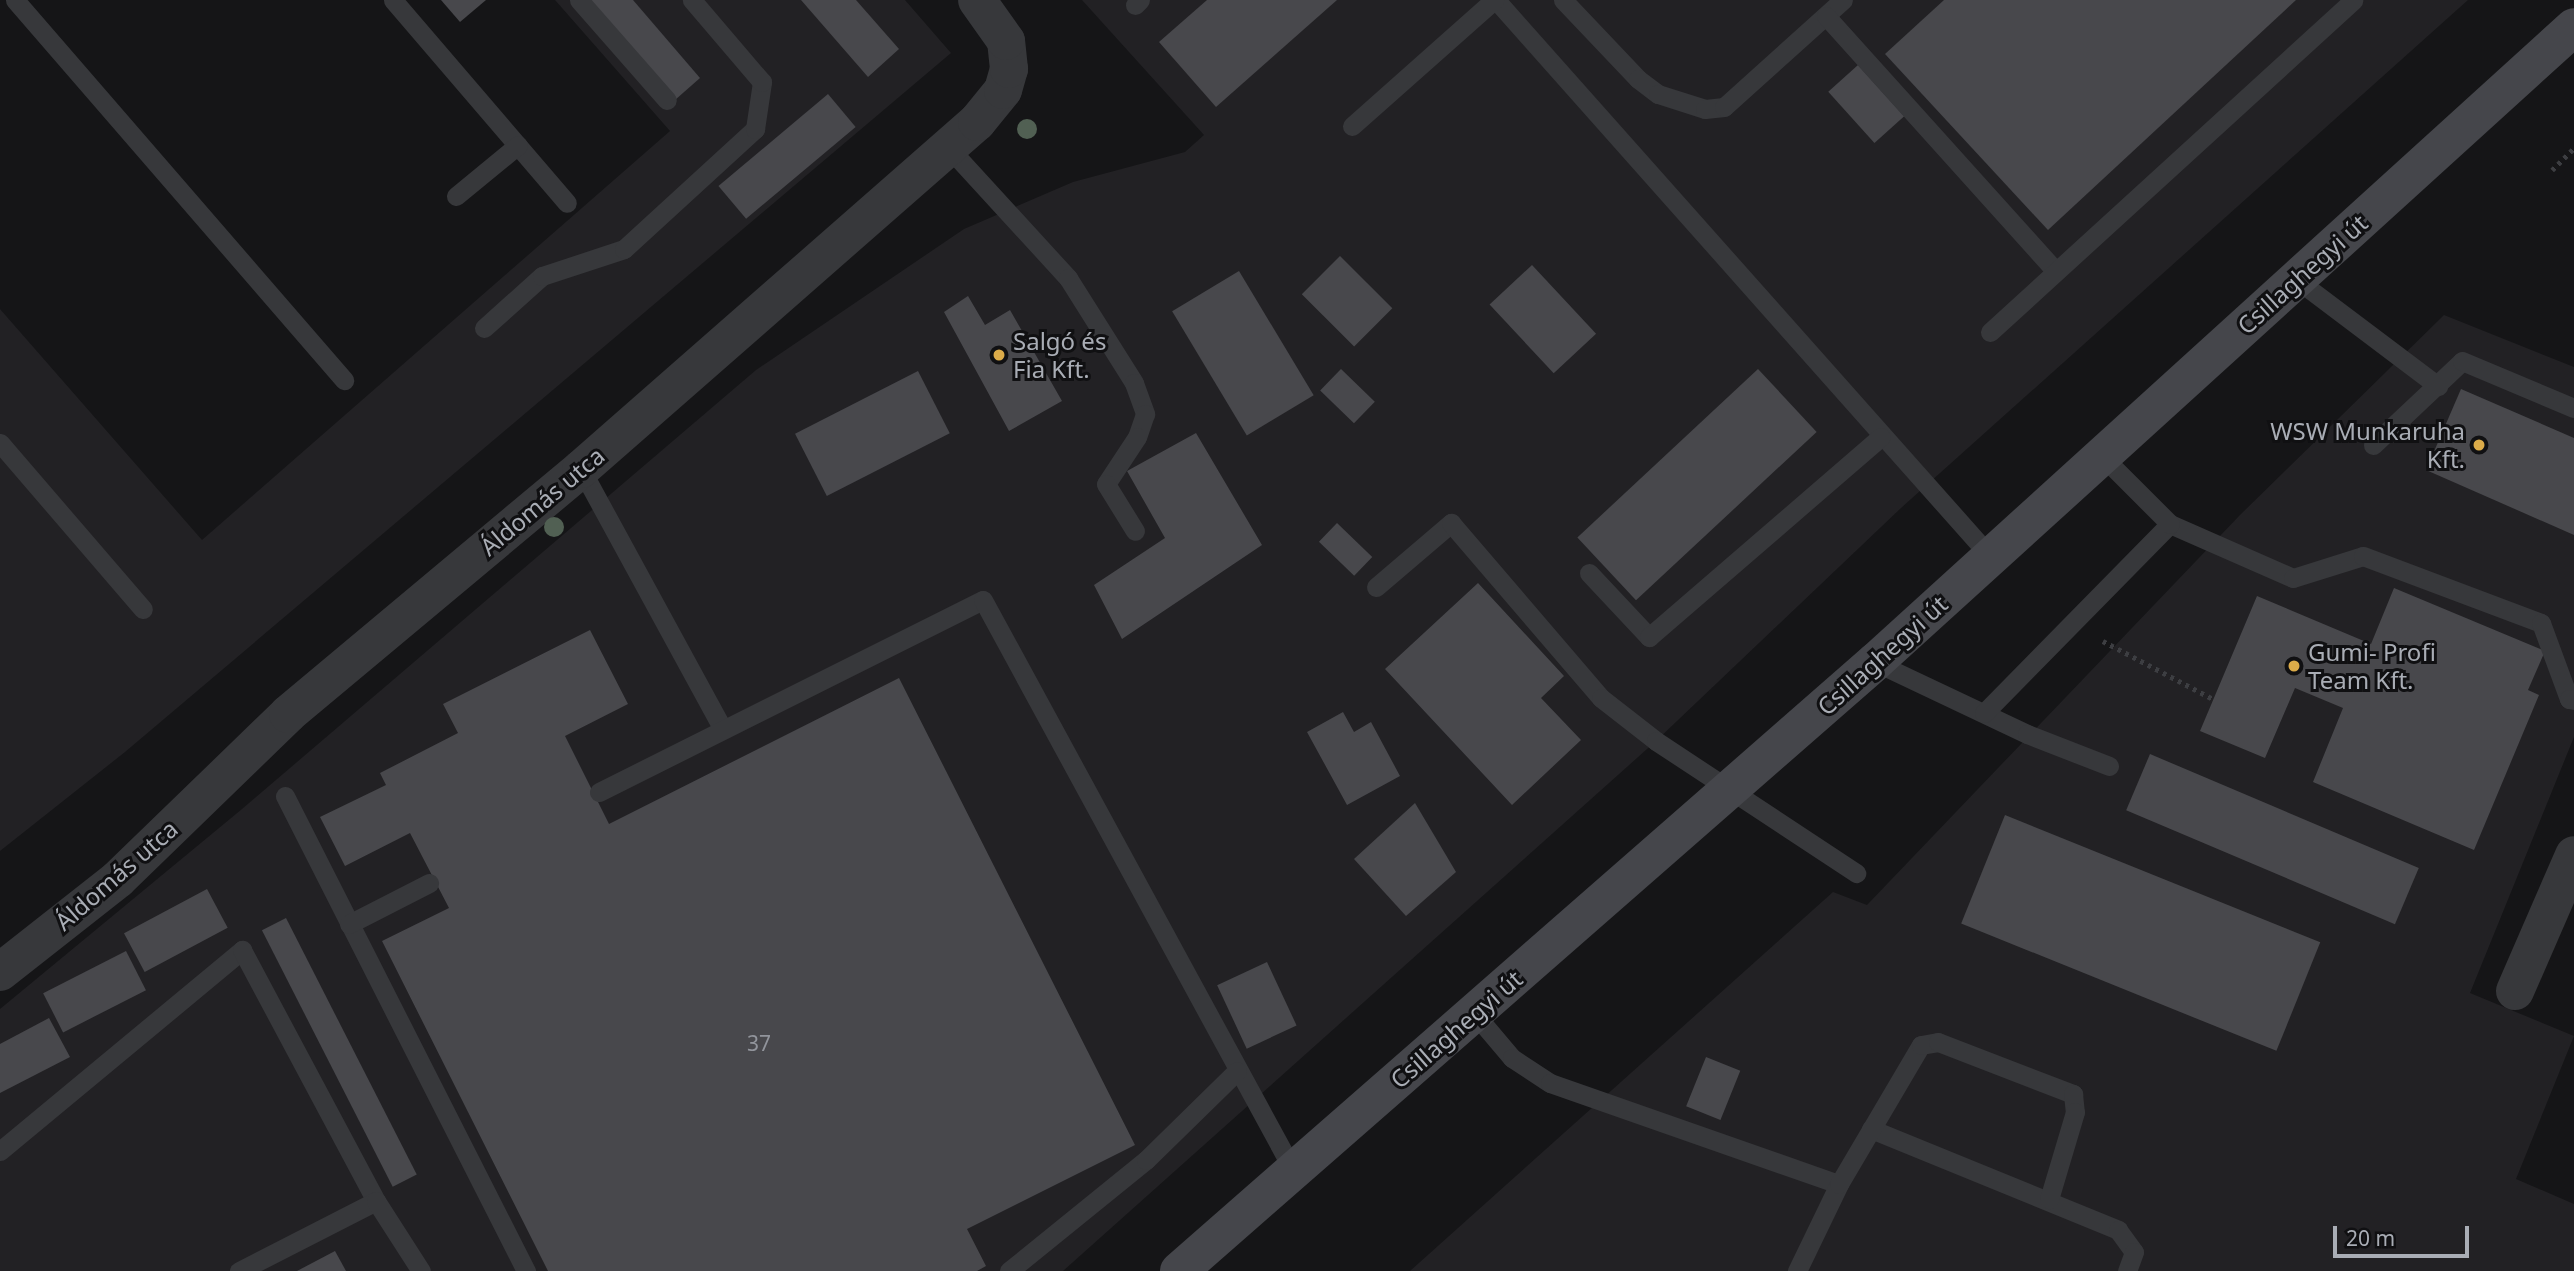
<!DOCTYPE html>
<meta charset="utf-8">
<style>
body{margin:0}
#map{position:relative;width:2574px;height:1271px;overflow:hidden;background:#151517;font-family:"Noto Sans",sans-serif}
div>[style]{position:absolute}
.built>*{inset:0;background:#222124}
.building>*{inset:0;background:#48484c;transform-origin:0 0}
.path>*{height:4.5px;margin-top:-2.25px;transform-origin:0;background:repeating-linear-gradient(90deg,#3d3e42 0 3.5px,transparent 0 8.5px)}
.lane>*{height:19px;margin:-9.5px;padding:0 9.5px;transform-origin:9.5px;border-radius:9.5px;background:#37383b}
.street>*{height:38px;margin:-19px;padding:0 19px;transform-origin:19px;border-radius:19px;background:#37383b}
.secondary>*{height:38px;margin:-19px;padding:0 19px;transform-origin:19px;border-radius:19px;background:#45464b}
.trees>*{width:20px;height:20px;margin:-10px;border-radius:50%;background:#516053}
.dots>*{width:19px;height:19px;translate:-50% -50%;box-sizing:border-box;border:4px solid #101012;border-radius:50%}
span{translate:-50% -50%;white-space:nowrap;text-align:center;line-height:1.15;-webkit-text-stroke:6px #101012;paint-order:stroke}
.number-label{font-size:21px;color:#91949b}
.number-label span{-webkit-text-stroke-width:0}
.street-label{font-size:24px;color:#a9adb5}
.poi-label{font-size:24px;color:#a9adb5}
.left{translate:0 -50%;text-align:left}
.right{translate:-100% -50%;text-align:right}
.scale{position:absolute;left:2333px;top:1226px;width:136px;height:32px;box-sizing:border-box;border:4px solid #a9adb5;border-top:0;padding-left:9px;font-size:21px;line-height:24px;white-space:nowrap;color:#a9adb5;-webkit-text-stroke:5px #101012;paint-order:stroke}
</style>
<div id="map">
<div class="built">
<div style="clip-path:polygon(555px 0,905px 0,951px 53px,125px 752px,0 851px,0 309px,202px 540px,670px 131px)"></div>
<div style="clip-path:polygon(1082px 0,2468px 0,1901px 508px,1656px 741px,1063px 1271px,0 1271px,0 1009px,242px 809px,756px 370px,964px 229px,1073px 182px,1185px 152px,1204px 135px)"></div>
<div style="clip-path:polygon(2444px 315px,2574px 367px,2574px 737px,2470px 993px,2574px 1036px,2516px 1179px,2574px 1204px,2574px 1271px,1410px 1271px,1833px 892px,1867px 905px,2240px 515px)"></div>
</div>
<div class="building">
<div style="clip-path:polygon(441px 0,486px 0,460px 22px)"></div>
<div style="clip-path:polygon(589px 0,633px 0,700px 78px,675px 100px)"></div>
<div style="clip-path:polygon(801px 0,856px 0,899px 49px,868px 77px)"></div>
<div style="clip-path:polygon(1207px 0,1337px 0,1216px 107px,1159px 42px)"></div>
<div style="clip-path:polygon(1944px 0,2296px 0,2048px 230px,1885px 54px)"></div>
<div style="left:1858px;top:65px;width:69px;height:40px;rotate:48deg"></div>
<div style="left:828px;top:94px;width:43px;height:143px;rotate:50deg"></div>
<div style="left:1340px;top:256px;width:74px;height:54px;rotate:45deg"></div>
<div style="left:1532px;top:265px;width:94px;height:58px;rotate:47deg"></div>
<div style="left:1239px;top:271px;width:145px;height:78px;rotate:59deg"></div>
<div style="clip-path:polygon(968px 296px,985px 325px,1010px 310px,1062px 401px,1009px 431px,944px 312px)"></div>
<div style="left:1341px;top:369px;width:47px;height:30px;rotate:44deg"></div>
<div style="left:1758px;top:369px;width:86px;height:247px;rotate:47deg"></div>
<div style="left:918px;top:371px;width:70px;height:138px;rotate:63deg"></div>
<div style="clip-path:polygon(2461px 389px,2574px 438px,2574px 535px,2426px 470px)"></div>
<div style="clip-path:polygon(1196px 433px,1262px 545px,1122px 639px,1094px 585px,1165px 538px,1127px 471px)"></div>
<div style="left:1337px;top:523px;width:49px;height:26px;rotate:44deg"></div>
<div style="clip-path:polygon(1478px 583px,1564px 676px,1541px 698px,1581px 740px,1512px 805px,1385px 669px)"></div>
<div style="clip-path:polygon(2394px 588px,2545px 651px,2528px 690px,2539px 695px,2474px 850px,2313px 782px,2343px 708px,2295px 688px,2265px 758px,2200px 731px,2257px 596px,2371px 644px)"></div>
<div style="clip-path:polygon(590px 630px,628px 704px,565px 736px,609px 824px,899px 678px,1135px 1145px,967px 1229px,986px 1266px,977px 1271px,548px 1271px,382px 941px,449px 908px,410px 833px,345px 866px,320px 817px,386px 785px,380px 773px,458px 733px,443px 704px)"></div>
<div style="clip-path:polygon(1343px 712px,1354px 732px,1371px 722px,1400px 776px,1347px 805px,1307px 732px)"></div>
<div style="left:2150px;top:754px;width:292px;height:61px;rotate:23deg"></div>
<div style="clip-path:polygon(1415px 803px,1456px 872px,1406px 916px,1354px 859px)"></div>
<div style="left:2005px;top:815px;width:340px;height:117px;rotate:22deg"></div>
<div style="left:207px;top:889px;width:44px;height:94px;rotate:62deg"></div>
<div style="left:286px;top:918px;width:288px;height:27px;rotate:63deg"></div>
<div style="left:126px;top:951px;width:44px;height:93px;rotate:63deg"></div>
<div style="left:1267px;top:962px;width:70px;height:55px;rotate:65deg"></div>
<div style="clip-path:polygon(49px 1018px,70px 1057px,0 1093px,0 1044px)"></div>
<div style="left:1706px;top:1057px;width:37px;height:53px;rotate:22deg"></div>
<div style="clip-path:polygon(335px 1251px,346px 1271px,297px 1271px)"></div>
</div>
<div class="path">
<div style="left:2552px;top:170px;width:31px;rotate:-45deg"></div>
<div style="left:2103px;top:641px;width:124px;rotate:27.8deg"></div>
</div>
<div class="lane">
<div style="left:15px;top:0;width:503px;rotate:49.11deg"></div>
<div style="left:393px;top:0;width:267px;rotate:49.4deg"></div>
<div style="left:579px;top:0;width:133px;rotate:48.7deg"></div>
<div style="left:1496px;top:0;width:744px;rotate:48.38deg"></div>
<div style="left:1563px;top:0;width:109px;rotate:46.5deg"></div>
<div style="left:1638px;top:79px;width:25px;rotate:37deg"></div>
<div style="left:1658px;top:94px;width:49px;rotate:17.7deg"></div>
<div style="left:1705px;top:109px;width:19px;rotate:-6deg"></div>
<div style="left:1724px;top:107px;width:160px;rotate:-42deg"></div>
<div style="left:1135px;top:5px;width:7px;rotate:-45deg"></div>
<div style="left:1826px;top:16px;width:343px;rotate:48deg"></div>
<div style="left:1352px;top:126px;width:190px;rotate:-41.6deg"></div>
<div style="left:948px;top:147px;width:178px;rotate:47.5deg"></div>
<div style="left:1068px;top:278px;width:124px;rotate:57.8deg"></div>
<div style="left:1134px;top:383px;width:33px;rotate:70deg"></div>
<div style="left:1145px;top:414px;width:24px;rotate:109deg"></div>
<div style="left:1137px;top:437px;width:56px;rotate:123.4deg"></div>
<div style="left:1106px;top:484px;width:55px;rotate:58.3deg"></div>
<div style="left:456px;top:196px;width:80px;rotate:-39.4deg"></div>
<div style="left:2296px;top:279px;width:178px;rotate:37deg"></div>
<div style="left:484px;top:328px;width:78px;rotate:-41.9deg"></div>
<div style="left:542px;top:276px;width:86px;rotate:-18.2deg"></div>
<div style="left:624px;top:249px;width:178px;rotate:-42.5deg"></div>
<div style="left:755px;top:129px;width:48px;rotate:-81.5deg"></div>
<div style="left:762px;top:82px;width:108px;rotate:-130.5deg"></div>
<div style="left:1990px;top:332px;width:492px;rotate:-42.4deg"></div>
<div style="left:0;top:443px;width:219px;rotate:49.3deg"></div>
<div style="left:2373px;top:445px;width:122px;rotate:-43.3deg"></div>
<div style="left:2462px;top:361px;width:121px;rotate:22.8deg"></div>
<div style="left:581px;top:469px;width:295px;rotate:61.4deg"></div>
<div style="left:2170px;top:524px;width:134px;rotate:23.7deg"></div>
<div style="left:2293px;top:578px;width:73px;rotate:-17.4deg"></div>
<div style="left:2363px;top:556px;width:190px;rotate:20.6deg"></div>
<div style="left:2541px;top:623px;width:81px;rotate:69.8deg"></div>
<div style="left:2569px;top:699px;width:5px;rotate:11deg"></div>
<div style="left:1589px;top:573px;width:88px;rotate:46.8deg"></div>
<div style="left:1649px;top:637px;width:306px;rotate:-40.8deg"></div>
<div style="left:1376px;top:587px;width:99px;rotate:-40.5deg"></div>
<div style="left:1451px;top:523px;width:230px;rotate:49.4deg"></div>
<div style="left:1601px;top:698px;width:70px;rotate:38deg"></div>
<div style="left:1656px;top:741px;width:240px;rotate:33.4deg"></div>
<div style="left:1875px;top:662px;width:168px;rotate:25.3deg"></div>
<div style="left:2027px;top:734px;width:88px;rotate:21.3deg"></div>
<div style="left:1984px;top:713px;width:265px;rotate:-45.5deg"></div>
<div style="left:2170px;top:524px;width:96px;rotate:-135deg"></div>
<div style="left:599px;top:792px;width:429px;rotate:-26.6deg"></div>
<div style="left:983px;top:600px;width:649px;rotate:61.46deg"></div>
<div style="left:285px;top:796px;width:533px;rotate:63.1deg"></div>
<div style="left:349px;top:924px;width:90px;rotate:-27.1deg"></div>
<div style="left:1474px;top:1013px;width:59px;rotate:49.8deg"></div>
<div style="left:1512px;top:1058px;width:45px;rotate:33.3deg"></div>
<div style="left:1550px;top:1083px;width:306px;rotate:19.3deg"></div>
<div style="left:1871px;top:1129px;width:267px;rotate:22.2deg"></div>
<div style="left:2118px;top:1230px;width:27px;rotate:54deg"></div>
<div style="left:2134px;top:1252px;width:20px;rotate:110deg"></div>
<div style="left:0;top:1151px;width:315px;rotate:-39.7deg"></div>
<div style="left:242px;top:950px;width:285px;rotate:61.9deg"></div>
<div style="left:376px;top:1201px;width:154px;rotate:152.9deg"></div>
<div style="left:376px;top:1201px;width:83px;rotate:57.3deg"></div>
<div style="left:1009px;top:1271px;width:176px;rotate:-39deg"></div>
<div style="left:1146px;top:1160px;width:127px;rotate:-44.4deg"></div>
<div style="left:1797px;top:1271px;width:97px;rotate:-64.2deg"></div>
<div style="left:1839px;top:1184px;width:161px;rotate:-59.5deg"></div>
<div style="left:1921px;top:1045px;width:17px;rotate:-10deg"></div>
<div style="left:1938px;top:1042px;width:145px;rotate:21.1deg"></div>
<div style="left:2073px;top:1094px;width:18px;rotate:84deg"></div>
<div style="left:2075px;top:1112px;width:91px;rotate:106.6deg"></div>
</div>
<div class="street">
<div style="left:0;top:972px;width:150px;rotate:-38.2deg"></div>
<div style="left:118px;top:879px;width:237px;rotate:-44.1deg"></div>
<div style="left:288px;top:714px;width:382px;rotate:-39.9deg"></div>
<div style="left:581px;top:469px;width:527px;rotate:-41.23deg"></div>
<div style="left:977px;top:122px;width:41px;rotate:-50.9deg"></div>
<div style="left:1003px;top:90px;width:22px;rotate:-74deg"></div>
<div style="left:1009px;top:69px;width:28px;rotate:-96deg"></div>
<div style="left:1006px;top:41px;width:50px;rotate:-125.3deg"></div>
<div style="left:2515px;top:991px;width:148px;rotate:-66.5deg"></div>
</div>
<div class="secondary">
<div style="left:1179px;top:1271px;width:925px;rotate:-41.19deg"></div>
<div style="left:1875px;top:662px;width:944px;rotate:-42.25deg"></div>
</div>
<div class="trees">
<div style="left:1027px;top:129px"></div>
<div style="left:554px;top:527px"></div>
</div>
<div class="dots">
<div style="left:999px;top:355px;background:#dbab49"></div>
<div style="left:2479px;top:445px;background:#dbab49"></div>
<div style="left:2294px;top:666px;background:#dbab49"></div>
</div>
<div class="number-label">
<span style="left:759px;top:1043px">37</span>
</div>
<div class="street-label">
<span style="left:2302px;top:274px;rotate:-42deg">Csillaghegyi út</span>
<span style="left:542px;top:501px;rotate:-40deg">Áldomás utca</span>
<span style="left:1882px;top:655px;rotate:-42deg">Csillaghegyi út</span>
<span style="left:116px;top:875px;rotate:-41deg">Áldomás utca</span>
<span style="left:1456px;top:1029px;rotate:-41deg">Csillaghegyi út</span>
</div>
<div class="poi-label">
<span class="left" style="left:1013px;top:355px">Salgó és<br>Fia Kft.</span>
<span class="right" style="left:2465px;top:445px">WSW Munkaruha<br>Kft.</span>
<span class="left" style="left:2308px;top:666px">Gumi- Profi<br>Team Kft.</span>
</div>
<div class="scale">20 m</div>
</div>
